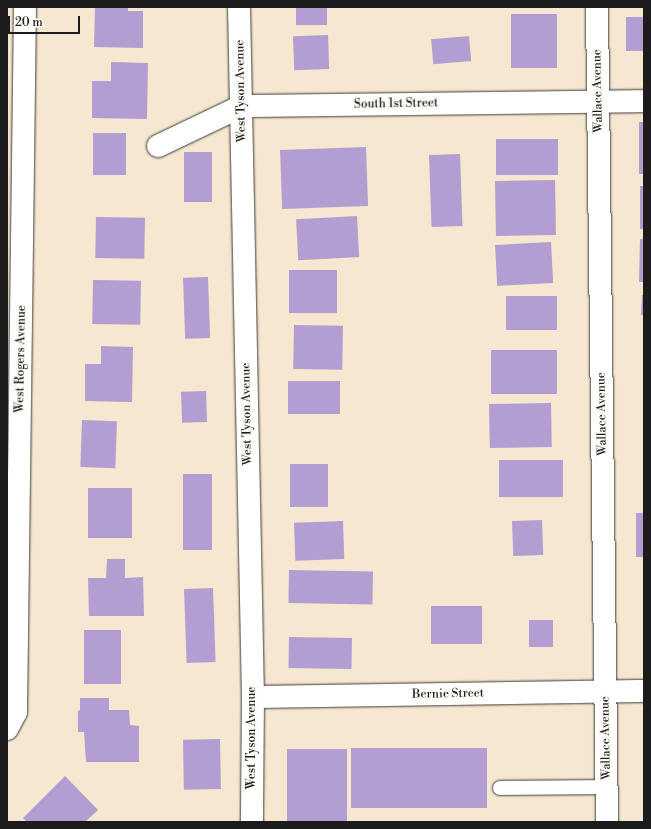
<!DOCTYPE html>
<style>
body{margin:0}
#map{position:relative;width:651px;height:829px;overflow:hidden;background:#f5e7d0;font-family:"Libre Bodoni",serif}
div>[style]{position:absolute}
.building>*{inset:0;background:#b29ed0;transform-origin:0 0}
.roads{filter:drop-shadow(0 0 1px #3d3a37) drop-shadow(0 0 1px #3d3a37)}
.lane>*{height:14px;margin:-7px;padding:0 7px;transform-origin:7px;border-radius:7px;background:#fff}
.street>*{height:22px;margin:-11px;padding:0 11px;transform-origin:11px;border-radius:11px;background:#fff}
span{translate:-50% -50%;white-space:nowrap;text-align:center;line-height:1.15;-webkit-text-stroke:4px #fdfcf7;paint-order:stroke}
.street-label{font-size:12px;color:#1c1c1c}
.frame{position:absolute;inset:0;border:8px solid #1c1c1c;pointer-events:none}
.scale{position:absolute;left:8px;top:16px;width:72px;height:18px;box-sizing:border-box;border:2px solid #1c1c1c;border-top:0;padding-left:5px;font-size:12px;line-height:14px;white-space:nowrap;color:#1c1c1c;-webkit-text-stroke:3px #fdfcf7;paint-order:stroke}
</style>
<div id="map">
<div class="building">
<div style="clip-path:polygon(95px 7px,128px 7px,128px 11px,143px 11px,143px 48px,94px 47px)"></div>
<div style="left:296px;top:7px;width:31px;height:18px"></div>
<div style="left:511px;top:14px;width:46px;height:54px"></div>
<div style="left:626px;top:17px;width:18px;height:34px"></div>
<div style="left:328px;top:35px;width:34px;height:35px;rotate:88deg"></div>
<div style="left:469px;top:36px;width:25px;height:38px;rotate:85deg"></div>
<div style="clip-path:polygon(111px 62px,148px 63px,147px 119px,92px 118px,92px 81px,111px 81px)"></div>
<div style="left:639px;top:122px;width:5px;height:52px"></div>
<div style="left:93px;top:133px;width:33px;height:42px"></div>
<div style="left:558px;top:139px;width:36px;height:62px;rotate:90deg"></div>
<div style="left:366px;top:147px;width:59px;height:86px;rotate:88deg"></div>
<div style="left:184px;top:152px;width:28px;height:50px"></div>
<div style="left:460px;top:154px;width:72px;height:31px;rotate:88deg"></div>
<div style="left:555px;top:180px;width:55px;height:60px;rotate:89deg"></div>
<div style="left:640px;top:186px;width:4px;height:43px"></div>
<div style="left:357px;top:216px;width:41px;height:61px;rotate:87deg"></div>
<div style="left:96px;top:217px;width:49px;height:41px;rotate:1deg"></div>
<div style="clip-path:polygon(640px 239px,644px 239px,644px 282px,639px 282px)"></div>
<div style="left:551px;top:242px;width:41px;height:56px;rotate:87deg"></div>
<div style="left:337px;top:270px;width:43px;height:48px;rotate:90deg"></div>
<div style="left:208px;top:277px;width:61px;height:25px;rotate:88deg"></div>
<div style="left:93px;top:280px;width:48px;height:44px;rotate:1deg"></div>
<div style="clip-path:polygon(642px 295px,644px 295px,644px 315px,641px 315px)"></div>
<div style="left:506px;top:296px;width:51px;height:34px"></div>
<div style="left:294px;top:325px;width:49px;height:44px;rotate:1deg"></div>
<div style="clip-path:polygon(101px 346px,133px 347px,132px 402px,85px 401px,85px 364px,101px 364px)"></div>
<div style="left:491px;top:350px;width:66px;height:44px"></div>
<div style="left:340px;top:381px;width:33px;height:52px;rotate:90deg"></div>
<div style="left:206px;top:391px;width:31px;height:25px;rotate:88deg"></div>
<div style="left:551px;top:403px;width:44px;height:62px;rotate:89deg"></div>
<div style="left:82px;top:420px;width:35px;height:47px;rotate:2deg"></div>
<div style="left:499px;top:460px;width:64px;height:37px"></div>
<div style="left:290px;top:464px;width:38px;height:43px"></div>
<div style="left:183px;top:474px;width:29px;height:76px"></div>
<div style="left:88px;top:488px;width:44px;height:50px"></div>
<div style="left:636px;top:513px;width:8px;height:44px"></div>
<div style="left:542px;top:520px;width:35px;height:30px;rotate:88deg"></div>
<div style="left:343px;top:521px;width:38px;height:49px;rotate:88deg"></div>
<div style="clip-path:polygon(107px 559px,125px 559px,125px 578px,143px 577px,144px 616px,89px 616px,88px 578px,106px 578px)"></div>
<div style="left:289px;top:570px;width:84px;height:33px;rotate:1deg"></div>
<div style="left:213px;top:588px;width:74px;height:29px;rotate:88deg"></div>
<div style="left:431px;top:606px;width:51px;height:38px"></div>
<div style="left:529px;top:620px;width:24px;height:27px"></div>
<div style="left:84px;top:630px;width:37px;height:54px"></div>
<div style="left:289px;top:637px;width:63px;height:31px;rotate:1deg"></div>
<div style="clip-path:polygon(80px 698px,109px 698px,109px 710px,129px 710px,130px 725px,139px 726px,139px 762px,86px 762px,84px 732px,78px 732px,78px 711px,80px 710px)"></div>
<div style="left:220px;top:739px;width:50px;height:37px;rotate:89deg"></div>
<div style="left:351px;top:748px;width:136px;height:60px"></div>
<div style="left:287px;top:749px;width:60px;height:73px"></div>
<div style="clip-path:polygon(65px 776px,98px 810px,85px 822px,27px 822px,23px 818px)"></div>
</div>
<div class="roads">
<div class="lane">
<div style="left:500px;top:788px;width:107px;rotate:-0.5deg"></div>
</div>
<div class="street">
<div style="left:239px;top:7px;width:690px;rotate:88.84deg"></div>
<div style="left:253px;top:697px;width:125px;rotate:90.5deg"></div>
<div style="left:597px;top:7px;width:815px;rotate:89.3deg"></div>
<div style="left:158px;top:146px;width:93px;rotate:-25.5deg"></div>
<div style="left:242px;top:106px;width:402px;rotate:-0.7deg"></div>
<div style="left:253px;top:697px;width:391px;rotate:-0.9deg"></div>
<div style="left:7px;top:729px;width:19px;rotate:-62deg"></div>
<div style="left:16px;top:712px;width:705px;rotate:-89.27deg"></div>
</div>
</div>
<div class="street-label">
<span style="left:241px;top:91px;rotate:-91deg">West Tyson Avenue</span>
<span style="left:598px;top:91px;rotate:-91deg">Wallace Avenue</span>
<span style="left:396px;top:104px;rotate:-1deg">South 1st Street</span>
<span style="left:21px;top:359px;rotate:-89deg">West Rogers Avenue</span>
<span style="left:247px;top:414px;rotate:-91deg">West Tyson Avenue</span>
<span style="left:602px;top:414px;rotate:-91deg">Wallace Avenue</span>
<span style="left:448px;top:694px;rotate:-1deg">Bernie Street</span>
<span style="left:252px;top:738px;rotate:-90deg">West Tyson Avenue</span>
<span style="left:606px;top:738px;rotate:-91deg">Wallace Avenue</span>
</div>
<div class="frame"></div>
<div class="scale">20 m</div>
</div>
